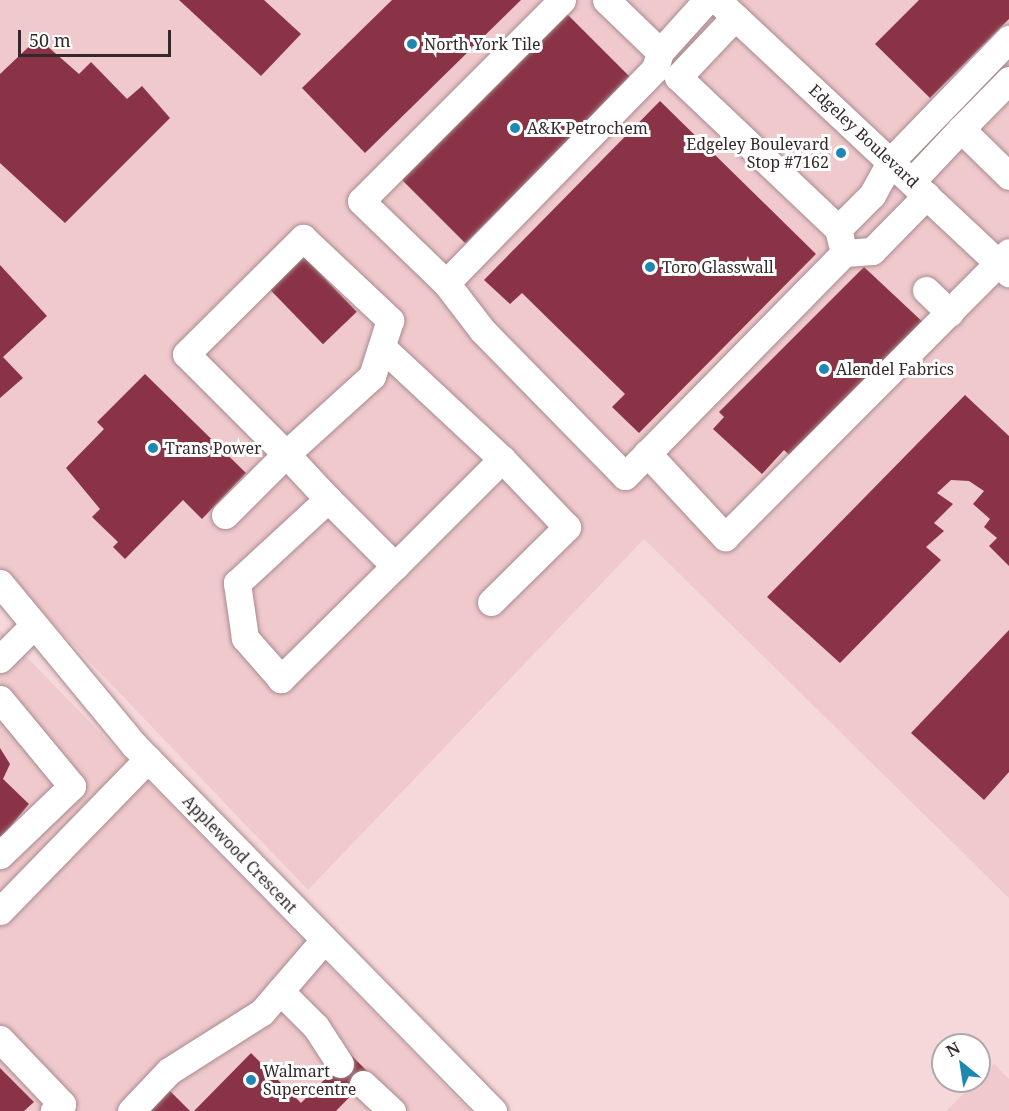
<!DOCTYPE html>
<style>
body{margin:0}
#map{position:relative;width:1009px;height:1111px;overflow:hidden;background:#f6d7da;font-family:"Noto Serif",serif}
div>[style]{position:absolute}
.built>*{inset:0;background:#f0c9cd}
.building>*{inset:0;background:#8a3346;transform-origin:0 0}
.roads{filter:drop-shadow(0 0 2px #a78a8e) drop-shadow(0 0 2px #a78a8e)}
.minor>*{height:27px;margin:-13.5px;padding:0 13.5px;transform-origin:13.5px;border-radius:13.5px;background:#fff}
.dots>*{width:16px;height:16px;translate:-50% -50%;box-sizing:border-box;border:3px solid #fff;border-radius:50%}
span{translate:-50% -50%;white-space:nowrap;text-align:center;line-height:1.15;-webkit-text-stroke:6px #fff;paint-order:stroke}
.poi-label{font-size:16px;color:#34292a}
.left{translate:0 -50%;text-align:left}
.right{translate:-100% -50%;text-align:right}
.street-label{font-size:16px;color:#34292a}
.north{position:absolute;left:931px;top:1033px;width:60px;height:60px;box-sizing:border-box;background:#fff;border:2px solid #aea9aa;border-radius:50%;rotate:330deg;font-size:16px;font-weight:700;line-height:24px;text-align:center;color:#34292a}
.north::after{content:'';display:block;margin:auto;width:21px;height:27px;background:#1f88b0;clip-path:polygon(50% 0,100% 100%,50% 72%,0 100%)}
.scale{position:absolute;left:18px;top:30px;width:153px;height:27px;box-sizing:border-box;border:3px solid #34292a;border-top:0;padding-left:8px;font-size:18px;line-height:21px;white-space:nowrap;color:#34292a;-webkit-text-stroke:4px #fff;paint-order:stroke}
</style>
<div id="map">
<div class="built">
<div style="clip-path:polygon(0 0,1009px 0,1009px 898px,644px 539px,308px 890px,0 568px)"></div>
<div style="clip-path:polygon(0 630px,470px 1111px,0 1111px)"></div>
<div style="clip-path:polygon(994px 1064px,1009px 1079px,1009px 1111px,946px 1111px)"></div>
</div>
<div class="building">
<div style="clip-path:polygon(179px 0,264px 0,301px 34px,261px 76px)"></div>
<div style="clip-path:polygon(392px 0,521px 0,365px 153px,302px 88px)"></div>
<div style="clip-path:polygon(919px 0,1009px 0,1009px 19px,930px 98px,875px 44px)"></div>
<div style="left:565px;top:12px;width:93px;height:234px;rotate:45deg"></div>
<div style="clip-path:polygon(38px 38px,79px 74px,91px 62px,127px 99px,142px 86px,170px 118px,65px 223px,0 163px,0 74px)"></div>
<div style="clip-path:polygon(660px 101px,816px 254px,639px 433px,612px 407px,625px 394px,522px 293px,510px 304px,484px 280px)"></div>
<div style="left:304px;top:257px;width:76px;height:47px;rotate:46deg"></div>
<div style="clip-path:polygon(0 265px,47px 316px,3px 357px,23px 378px,0 398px)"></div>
<div style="clip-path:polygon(864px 267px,927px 326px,798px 463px,784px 450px,762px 474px,713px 429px,724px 417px,719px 412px)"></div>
<div style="clip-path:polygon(145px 374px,246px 473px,202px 519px,183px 500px,125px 559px,113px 547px,118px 542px,92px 517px,100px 509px,66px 468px,104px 429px,97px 422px)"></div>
<div style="clip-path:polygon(965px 395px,1009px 436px,1009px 566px,989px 546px,997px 538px,984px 527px,990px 519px,973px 504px,984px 491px,969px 481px,951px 480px,937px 493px,953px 504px,934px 523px,944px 531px,926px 547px,941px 560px,840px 663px,767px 597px)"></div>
<div style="clip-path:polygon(1009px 630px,1009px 772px,984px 800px,911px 733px)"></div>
<div style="clip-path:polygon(0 748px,10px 764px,3px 779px,29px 804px,0 839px)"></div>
<div style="clip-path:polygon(251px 1053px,301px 1103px,350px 1054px,371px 1075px,336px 1111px,194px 1111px)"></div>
<div style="clip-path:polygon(0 1068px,34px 1102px,24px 1111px,0 1111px)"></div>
<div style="clip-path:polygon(164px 1085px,190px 1111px,138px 1111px)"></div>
</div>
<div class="roads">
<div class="minor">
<div style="left:562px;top:0;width:284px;rotate:135deg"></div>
<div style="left:361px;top:201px;width:118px;rotate:44deg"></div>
<div style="left:446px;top:283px;width:299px;rotate:-45.7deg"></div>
<div style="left:655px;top:69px;width:18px;rotate:-74deg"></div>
<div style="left:660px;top:52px;width:70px;rotate:-47.9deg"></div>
<div style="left:606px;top:0;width:75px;rotate:43.9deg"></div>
<div style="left:717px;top:0;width:400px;rotate:43.1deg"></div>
<div style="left:735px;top:17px;width:83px;rotate:133.5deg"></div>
<div style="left:678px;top:77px;width:221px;rotate:43.5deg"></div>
<div style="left:1009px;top:80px;width:69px;rotate:134.4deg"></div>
<div style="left:961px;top:129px;width:67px;rotate:44.4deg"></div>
<div style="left:912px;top:181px;width:71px;rotate:-46.7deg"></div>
<div style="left:844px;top:253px;width:28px;rotate:-4deg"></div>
<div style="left:872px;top:251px;width:78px;rotate:-45.5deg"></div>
<div style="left:446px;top:283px;width:59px;rotate:52.5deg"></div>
<div style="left:482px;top:330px;width:204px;rotate:45.6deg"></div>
<div style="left:625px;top:476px;width:313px;rotate:-45.5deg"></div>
<div style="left:844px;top:253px;width:25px;rotate:-104deg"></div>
<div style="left:838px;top:229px;width:48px;rotate:-45deg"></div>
<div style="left:872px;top:195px;width:39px;rotate:-61deg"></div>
<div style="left:891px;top:161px;width:170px;rotate:-46deg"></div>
<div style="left:926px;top:290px;width:33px;rotate:44deg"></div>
<div style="left:384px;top:349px;width:161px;rotate:43deg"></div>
<div style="left:502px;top:459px;width:151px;rotate:135deg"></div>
<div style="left:395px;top:566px;width:161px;rotate:135.3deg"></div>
<div style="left:281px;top:679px;width:55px;rotate:-131.3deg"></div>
<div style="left:245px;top:638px;width:56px;rotate:-98.3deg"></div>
<div style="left:237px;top:583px;width:124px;rotate:-42.7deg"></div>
<div style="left:328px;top:499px;width:95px;rotate:45deg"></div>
<div style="left:647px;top:453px;width:115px;rotate:47.1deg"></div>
<div style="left:725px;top:537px;width:402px;rotate:-45.1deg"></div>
<div style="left:225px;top:515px;width:86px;rotate:-45deg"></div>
<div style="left:286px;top:454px;width:141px;rotate:-135deg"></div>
<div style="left:186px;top:354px;width:165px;rotate:-44.8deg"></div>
<div style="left:303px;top:238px;width:120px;rotate:43.3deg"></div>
<div style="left:390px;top:320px;width:59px;rotate:107.8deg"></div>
<div style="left:372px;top:376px;width:116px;rotate:137.8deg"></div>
<div style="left:286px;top:454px;width:62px;rotate:47deg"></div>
<div style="left:0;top:583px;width:210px;rotate:50.4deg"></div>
<div style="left:134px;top:745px;width:513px;rotate:45.55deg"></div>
<div style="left:491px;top:602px;width:107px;rotate:-44.6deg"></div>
<div style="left:567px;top:527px;width:94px;rotate:-133.7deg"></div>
<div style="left:0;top:659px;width:48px;rotate:-45deg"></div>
<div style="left:0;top:699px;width:113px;rotate:50.4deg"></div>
<div style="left:72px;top:786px;width:100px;rotate:136.2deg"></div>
<div style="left:0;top:911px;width:212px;rotate:-45.8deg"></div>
<div style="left:280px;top:991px;width:51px;rotate:45deg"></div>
<div style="left:316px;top:1027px;width:44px;rotate:57deg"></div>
<div style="left:0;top:1039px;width:90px;rotate:46.4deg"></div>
<div style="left:62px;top:1104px;width:11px;rotate:139deg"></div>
<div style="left:363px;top:1084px;width:40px;rotate:43deg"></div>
<div style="left:131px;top:1111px;width:55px;rotate:-46.5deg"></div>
<div style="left:169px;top:1071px;width:110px;rotate:-32.4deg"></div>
<div style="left:262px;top:1012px;width:95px;rotate:-49.3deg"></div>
</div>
</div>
<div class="dots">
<div style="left:412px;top:44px;background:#1f88b0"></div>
<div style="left:515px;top:128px;background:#1f88b0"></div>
<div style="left:841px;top:153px;background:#1f88b0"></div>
<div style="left:650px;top:267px;background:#1f88b0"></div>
<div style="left:824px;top:369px;background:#1f88b0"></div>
<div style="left:153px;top:448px;background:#1f88b0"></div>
<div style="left:251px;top:1080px;background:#1f88b0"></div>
</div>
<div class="poi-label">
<span class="left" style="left:424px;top:44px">North York Tile</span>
<span class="left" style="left:527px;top:128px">A&amp;K Petrochem</span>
<span class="right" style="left:829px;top:153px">Edgeley Boulevard<br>Stop #7162</span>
<span class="left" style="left:662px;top:267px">Toro Glasswall</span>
<span class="left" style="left:836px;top:369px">Alendel Fabrics</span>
<span class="left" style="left:165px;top:448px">Trans Power</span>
<span class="left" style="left:263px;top:1080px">Walmart<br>Supercentre</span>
</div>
<div class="street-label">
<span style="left:864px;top:136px;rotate:43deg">Edgeley Boulevard</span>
<span style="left:240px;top:854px;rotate:46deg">Applewood Crescent</span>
</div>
<div class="north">N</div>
<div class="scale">50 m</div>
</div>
